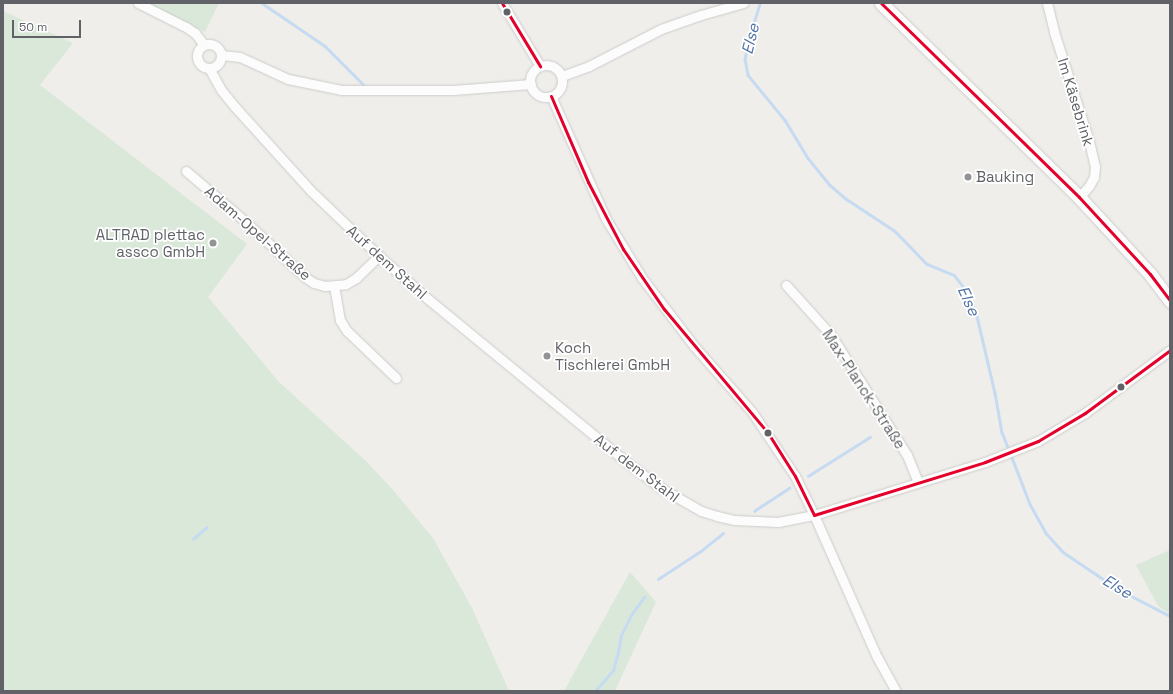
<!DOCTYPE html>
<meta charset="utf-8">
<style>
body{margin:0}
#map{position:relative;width:1173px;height:694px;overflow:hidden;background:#efeeea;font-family:"Space Grotesk",sans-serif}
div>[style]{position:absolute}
.green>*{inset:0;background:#dae8d9}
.stream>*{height:2.5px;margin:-1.25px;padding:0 1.25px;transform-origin:1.25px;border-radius:1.25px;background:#c6dbf2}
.roads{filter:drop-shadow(0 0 1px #cccccb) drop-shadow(0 0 1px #cccccb)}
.minor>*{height:9px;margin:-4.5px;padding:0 4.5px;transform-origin:4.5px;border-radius:4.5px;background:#fdfcfc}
.minor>.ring{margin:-4.5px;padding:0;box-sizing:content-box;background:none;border:9px solid #fdfcfc;border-radius:50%}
.secondary>*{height:13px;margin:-6.5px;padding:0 6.5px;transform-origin:6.5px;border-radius:6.5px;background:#fdfcfc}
.bus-1>*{height:3px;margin:-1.5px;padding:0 1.5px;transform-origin:1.5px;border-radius:1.5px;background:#e4002b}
.dots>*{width:11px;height:11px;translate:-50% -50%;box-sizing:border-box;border:2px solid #fff;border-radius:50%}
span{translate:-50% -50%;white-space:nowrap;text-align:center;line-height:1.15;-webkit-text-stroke:3.5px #fff;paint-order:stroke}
.street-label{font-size:15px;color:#606267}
.poi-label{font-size:15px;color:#606267}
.left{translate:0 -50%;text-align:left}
.right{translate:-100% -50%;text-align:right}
.water-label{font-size:16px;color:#5274a6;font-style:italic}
.frame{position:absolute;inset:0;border:4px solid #606267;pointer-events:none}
.scale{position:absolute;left:12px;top:20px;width:69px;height:18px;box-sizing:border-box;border:2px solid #606267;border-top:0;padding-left:5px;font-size:12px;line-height:14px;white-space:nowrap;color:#606267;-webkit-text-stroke:3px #fff;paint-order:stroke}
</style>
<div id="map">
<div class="green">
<div style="clip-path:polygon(146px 3px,219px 3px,205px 32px)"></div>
<div style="clip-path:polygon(3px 11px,73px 43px,40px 85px,247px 244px,208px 297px,279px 382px,365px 460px,393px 490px,433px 538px,472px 608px,509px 691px,3px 691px)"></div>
<div style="clip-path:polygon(1170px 550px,1170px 614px,1158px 606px,1136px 565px)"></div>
<div style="clip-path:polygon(630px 572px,656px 602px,615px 691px,564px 691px)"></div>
</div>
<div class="stream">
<div style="left:262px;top:3px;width:76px;rotate:34.3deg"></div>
<div style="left:325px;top:46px;width:54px;rotate:45deg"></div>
<div style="left:760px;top:4px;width:37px;rotate:107deg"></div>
<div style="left:749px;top:39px;width:20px;rotate:101deg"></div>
<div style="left:745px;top:59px;width:16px;rotate:79deg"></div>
<div style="left:748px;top:75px;width:58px;rotate:50.6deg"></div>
<div style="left:785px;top:120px;width:44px;rotate:58.8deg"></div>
<div style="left:808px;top:158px;width:35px;rotate:51deg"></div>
<div style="left:830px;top:185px;width:20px;rotate:41deg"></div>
<div style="left:845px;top:198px;width:60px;rotate:33.4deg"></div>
<div style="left:895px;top:231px;width:46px;rotate:45.9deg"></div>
<div style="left:927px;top:264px;width:29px;rotate:22deg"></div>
<div style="left:954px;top:275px;width:8px;rotate:50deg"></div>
<div style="left:959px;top:281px;width:14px;rotate:54deg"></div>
<div style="left:967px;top:292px;width:22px;rotate:66deg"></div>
<div style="left:976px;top:312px;width:83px;rotate:76.8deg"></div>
<div style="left:995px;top:393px;width:40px;rotate:80deg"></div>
<div style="left:1002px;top:432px;width:19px;rotate:69deg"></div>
<div style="left:1011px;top:455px;width:53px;rotate:68.8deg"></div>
<div style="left:1030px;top:504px;width:33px;rotate:61deg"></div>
<div style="left:1046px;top:533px;width:25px;rotate:48deg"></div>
<div style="left:1063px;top:552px;width:66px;rotate:33.9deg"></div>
<div style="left:1118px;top:589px;width:59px;rotate:27.4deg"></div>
<div style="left:808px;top:476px;width:73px;rotate:-32.2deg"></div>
<div style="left:754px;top:511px;width:42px;rotate:-33.3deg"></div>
<div style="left:193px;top:539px;width:18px;rotate:-41deg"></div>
<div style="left:658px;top:579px;width:51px;rotate:-33.1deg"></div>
<div style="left:701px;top:551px;width:28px;rotate:-39deg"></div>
<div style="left:595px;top:691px;width:28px;rotate:-49deg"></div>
<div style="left:613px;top:670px;width:19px;rotate:-74deg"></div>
<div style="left:618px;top:652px;width:17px;rotate:-80deg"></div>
<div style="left:621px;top:635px;width:22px;rotate:-63deg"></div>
<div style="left:631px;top:615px;width:22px;rotate:-54deg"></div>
</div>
<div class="roads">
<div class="minor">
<div style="left:138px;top:3px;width:54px;rotate:26.6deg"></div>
<div style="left:186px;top:27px;width:11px;rotate:34deg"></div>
<div style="left:195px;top:33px;width:15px;rotate:53deg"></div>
<div style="left:502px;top:3px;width:74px;rotate:58.9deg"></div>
<div style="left:1047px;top:3px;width:30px;rotate:76deg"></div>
<div style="left:1054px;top:32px;width:114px;rotate:72.2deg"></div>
<div style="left:1089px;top:141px;width:26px;rotate:77deg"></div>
<div style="left:1095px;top:166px;width:11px;rotate:95deg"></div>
<div style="left:1094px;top:177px;width:10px;rotate:119deg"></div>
<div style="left:1089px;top:186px;width:15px;rotate:132deg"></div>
<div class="ring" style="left:197px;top:44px;width:15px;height:15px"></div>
<div style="left:221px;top:55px;width:19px;rotate:6deg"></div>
<div style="left:240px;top:57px;width:53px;rotate:24.6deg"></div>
<div style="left:288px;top:79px;width:54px;rotate:11.7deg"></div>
<div style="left:341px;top:90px;width:112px"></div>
<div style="left:453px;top:90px;width:78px;rotate:-4.4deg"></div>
<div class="ring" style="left:530px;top:65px;width:23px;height:23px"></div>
<div style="left:209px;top:68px;width:26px;rotate:61deg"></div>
<div style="left:222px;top:91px;width:21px;rotate:51deg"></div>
<div style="left:235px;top:107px;width:113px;rotate:47.9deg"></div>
<div style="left:311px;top:191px;width:94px;rotate:43.7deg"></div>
<div style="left:379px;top:256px;width:65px;rotate:41.3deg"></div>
<div style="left:428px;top:299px;width:260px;rotate:39.4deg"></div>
<div style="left:629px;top:464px;width:40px;rotate:37deg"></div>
<div style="left:661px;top:488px;width:46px;rotate:29.9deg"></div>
<div style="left:701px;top:511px;width:17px;rotate:17deg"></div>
<div style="left:717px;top:516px;width:17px;rotate:13deg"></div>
<div style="left:734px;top:520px;width:44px;rotate:2.6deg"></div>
<div style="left:778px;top:522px;width:37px;rotate:-11deg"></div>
<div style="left:814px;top:515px;width:179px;rotate:-17.2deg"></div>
<div style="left:985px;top:462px;width:57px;rotate:-21.6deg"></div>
<div style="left:1038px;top:441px;width:55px;rotate:-30.8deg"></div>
<div style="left:1085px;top:413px;width:106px;rotate:-36.5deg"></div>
<div style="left:562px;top:76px;width:29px;rotate:-20deg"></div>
<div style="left:589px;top:66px;width:81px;rotate:-27.2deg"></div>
<div style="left:661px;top:29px;width:42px;rotate:-19.3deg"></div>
<div style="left:701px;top:15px;width:44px;rotate:-15.9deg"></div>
<div style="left:551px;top:96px;width:135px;rotate:65.9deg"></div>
<div style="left:606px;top:219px;width:69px;rotate:58.6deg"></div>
<div style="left:642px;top:278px;width:86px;rotate:52.6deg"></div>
<div style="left:694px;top:346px;width:88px;rotate:48.7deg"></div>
<div style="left:752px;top:412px;width:77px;rotate:56.1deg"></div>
<div style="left:795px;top:476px;width:43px;rotate:64deg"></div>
<div style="left:814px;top:515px;width:155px;rotate:66.1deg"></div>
<div style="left:877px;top:657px;width:39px;rotate:61deg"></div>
<div style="left:186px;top:171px;width:80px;rotate:40.4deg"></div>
<div style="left:247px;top:223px;width:79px;rotate:43deg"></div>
<div style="left:305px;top:277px;width:11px;rotate:34deg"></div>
<div style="left:314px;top:283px;width:11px;rotate:15deg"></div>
<div style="left:325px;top:286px;width:21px;rotate:-5deg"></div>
<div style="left:346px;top:284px;width:12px;rotate:-31deg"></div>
<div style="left:356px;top:278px;width:32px;rotate:-44deg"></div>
<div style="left:786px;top:285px;width:67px;rotate:48deg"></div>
<div style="left:831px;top:335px;width:142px;rotate:57.7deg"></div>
<div style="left:907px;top:455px;width:29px;rotate:68deg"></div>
<div style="left:334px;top:286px;width:35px;rotate:80deg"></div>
<div style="left:340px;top:320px;width:13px;rotate:58deg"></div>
<div style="left:347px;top:331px;width:68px;rotate:43.8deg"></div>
</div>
<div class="secondary">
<div style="left:881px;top:3px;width:277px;rotate:44.4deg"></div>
<div style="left:1079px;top:197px;width:105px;rotate:47.3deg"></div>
<div style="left:1150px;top:274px;width:34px;rotate:53deg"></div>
</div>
</div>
<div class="bus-1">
<div style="left:502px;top:3px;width:74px;rotate:58.9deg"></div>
<div style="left:881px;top:3px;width:277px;rotate:44.4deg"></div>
<div style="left:1079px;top:197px;width:105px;rotate:47.3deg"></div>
<div style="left:1150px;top:274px;width:34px;rotate:53deg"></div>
<div style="left:551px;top:96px;width:94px;rotate:66.7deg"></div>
<div style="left:588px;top:182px;width:76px;rotate:62.4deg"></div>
<div style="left:623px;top:249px;width:73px;rotate:55.7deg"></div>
<div style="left:664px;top:309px;width:162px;rotate:50deg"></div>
<div style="left:768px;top:433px;width:51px;rotate:57.9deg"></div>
<div style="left:795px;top:476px;width:43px;rotate:64deg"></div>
<div style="left:814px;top:515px;width:179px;rotate:-17.2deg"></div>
<div style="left:985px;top:462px;width:57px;rotate:-21.6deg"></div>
<div style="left:1038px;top:441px;width:55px;rotate:-30.8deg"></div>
<div style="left:1085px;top:413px;width:106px;rotate:-36.5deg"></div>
</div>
<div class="dots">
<div style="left:507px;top:12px;background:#606267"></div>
<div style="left:968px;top:177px;background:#929395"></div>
<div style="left:213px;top:243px;background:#929395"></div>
<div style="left:547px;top:356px;background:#929395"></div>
<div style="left:1121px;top:387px;background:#606267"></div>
<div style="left:768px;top:433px;background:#606267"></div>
</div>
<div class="street-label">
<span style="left:1076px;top:102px;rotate:73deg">Im Käsebrink</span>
<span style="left:258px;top:233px;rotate:41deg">Adam-Opel-Straße</span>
<span style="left:387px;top:262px;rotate:42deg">Auf dem Stahl</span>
<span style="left:864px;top:389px;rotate:57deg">Max-Planck-Straße</span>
<span style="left:637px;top:468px;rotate:37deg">Auf dem Stahl</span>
</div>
<div class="poi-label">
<span class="left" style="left:976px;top:177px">Bauking</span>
<span class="right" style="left:205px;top:243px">ALTRAD plettac<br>assco GmbH</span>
<span class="left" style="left:555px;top:356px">Koch<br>Tischlerei GmbH</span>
</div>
<div class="water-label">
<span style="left:751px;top:39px;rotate:-76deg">Else</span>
<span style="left:968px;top:301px;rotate:65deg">Else</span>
<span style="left:1117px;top:587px;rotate:31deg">Else</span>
</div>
<div class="frame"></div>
<div class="scale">50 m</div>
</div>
